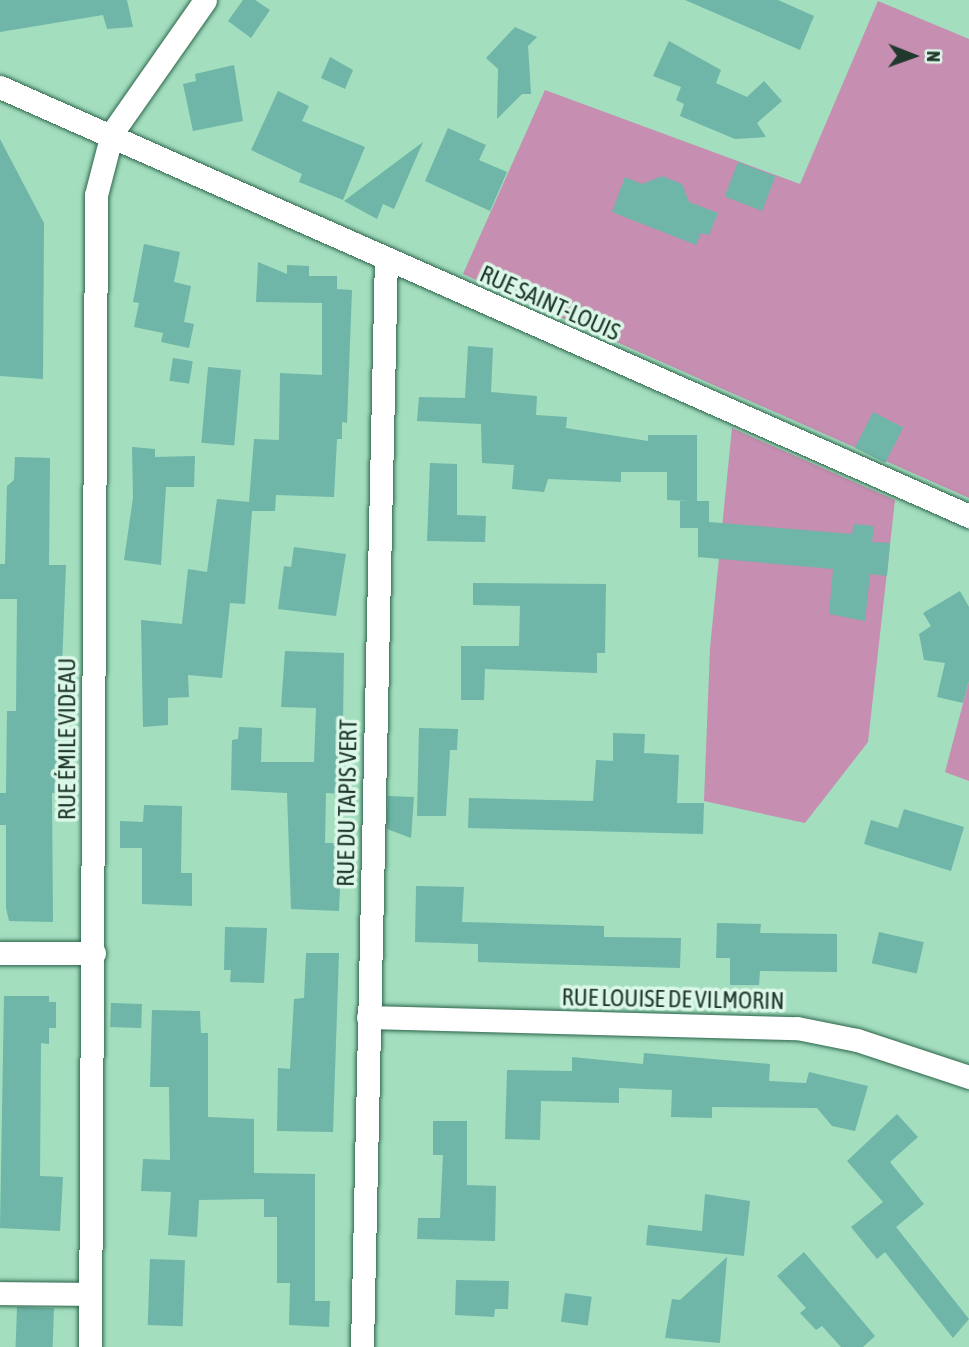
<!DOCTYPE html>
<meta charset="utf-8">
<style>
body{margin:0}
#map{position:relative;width:969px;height:1347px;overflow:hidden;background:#a3debf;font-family:"Asap Condensed",sans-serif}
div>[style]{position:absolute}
.green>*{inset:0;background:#c68eb1}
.building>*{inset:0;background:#6fb5a8;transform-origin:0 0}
.roads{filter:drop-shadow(0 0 2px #2d654b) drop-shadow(0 0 2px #2d654b)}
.street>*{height:23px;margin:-11.5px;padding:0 11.5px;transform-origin:11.5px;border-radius:11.5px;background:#fff}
span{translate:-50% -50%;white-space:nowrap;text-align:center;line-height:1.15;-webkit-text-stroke:7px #daf7e7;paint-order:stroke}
.street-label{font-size:24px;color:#21392d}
.north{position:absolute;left:878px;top:21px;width:70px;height:70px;-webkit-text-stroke:5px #daf7e7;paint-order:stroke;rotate:91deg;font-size:19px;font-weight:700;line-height:28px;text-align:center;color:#21392d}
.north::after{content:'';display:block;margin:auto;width:24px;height:32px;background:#21392d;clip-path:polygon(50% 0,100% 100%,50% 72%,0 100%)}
</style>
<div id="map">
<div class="green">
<div style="clip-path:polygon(878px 1px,969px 39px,969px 498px,463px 274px,545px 90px,800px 184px)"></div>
<div style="clip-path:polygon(732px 428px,895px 500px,868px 742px,805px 823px,704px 801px,710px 648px)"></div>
<div style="clip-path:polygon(969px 681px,969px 781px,945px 772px)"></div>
</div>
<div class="building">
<div style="clip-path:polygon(0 0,127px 0,133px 27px,107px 29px,103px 15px,0 32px)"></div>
<div style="clip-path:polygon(243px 0,255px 0,270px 10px,251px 38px,228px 21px)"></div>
<div style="clip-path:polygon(685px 0,778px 0,814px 16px,800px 50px)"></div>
<div style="clip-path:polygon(515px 27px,537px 37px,528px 46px,531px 94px,522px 94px,497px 119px,498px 69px,486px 58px)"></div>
<div style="clip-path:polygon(669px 41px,721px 70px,716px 83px,747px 97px,764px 81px,782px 101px,757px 123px,766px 137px,735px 139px,680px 116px,684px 104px,676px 100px,681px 87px,653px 76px)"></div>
<div style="clip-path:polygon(330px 57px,353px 70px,345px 89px,321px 78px)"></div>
<div style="clip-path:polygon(234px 65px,243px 121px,193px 131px,183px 84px,196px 81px,195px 74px)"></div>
<div style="clip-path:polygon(278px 91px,309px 106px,302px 121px,365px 147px,343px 200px,299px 182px,302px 174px,251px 150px)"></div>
<div style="clip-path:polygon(448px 128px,486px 145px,479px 160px,507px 172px,490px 211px,425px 181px)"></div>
<div style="clip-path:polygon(0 139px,44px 223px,43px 379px,0 376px)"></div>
<div style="clip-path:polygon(423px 142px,394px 209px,383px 204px,377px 219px,344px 201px)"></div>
<div style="left:738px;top:162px;width:40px;height:37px;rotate:21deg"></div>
<div style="clip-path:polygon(662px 176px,682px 184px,689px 202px,718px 213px,709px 235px,701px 233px,696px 245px,612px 212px,625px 177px,642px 184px)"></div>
<div style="clip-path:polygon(144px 244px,180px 252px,174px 282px,191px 286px,184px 322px,194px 324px,189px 348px,161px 342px,163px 333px,134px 327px,139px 303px,133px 302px)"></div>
<div style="clip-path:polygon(258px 262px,287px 274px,287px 265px,309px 266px,309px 276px,337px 276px,337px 289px,352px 290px,347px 423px,342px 422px,342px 439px,337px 439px,334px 497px,276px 495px,275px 511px,252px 511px,245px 604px,230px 603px,222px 678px,188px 675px,189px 697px,168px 698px,168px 725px,143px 727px,141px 620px,182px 624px,188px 569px,207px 572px,217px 499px,249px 502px,254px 439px,279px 440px,280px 373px,322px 375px,322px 303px,256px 302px)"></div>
<div style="clip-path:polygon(468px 346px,493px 348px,491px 392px,537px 396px,536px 415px,567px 417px,566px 428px,648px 441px,648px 435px,697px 435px,697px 501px,709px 501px,709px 522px,852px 534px,854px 524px,874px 526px,872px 542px,890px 543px,887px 576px,870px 574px,865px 621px,829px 614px,833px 569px,698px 557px,698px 528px,680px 528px,680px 501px,692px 501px,667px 500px,667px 472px,621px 472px,621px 482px,548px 479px,544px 492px,512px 489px,514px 465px,482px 463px,481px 424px,417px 421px,419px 397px,465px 398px)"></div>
<div style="left:173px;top:358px;width:20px;height:23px;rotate:9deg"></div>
<div style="left:208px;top:367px;width:33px;height:76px;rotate:5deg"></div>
<div style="left:873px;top:412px;width:34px;height:40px;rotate:27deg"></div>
<div style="clip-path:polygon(132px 447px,155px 449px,155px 457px,195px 456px,194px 487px,166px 487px,161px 565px,124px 560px,133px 498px)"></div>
<div style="clip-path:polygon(15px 457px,50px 458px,49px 565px,66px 565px,57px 793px,52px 793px,53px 922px,9px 921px,6px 908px,6px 825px,0 825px,0 793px,6px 793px,7px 711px,16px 711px,17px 599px,0 599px,0 564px,5px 564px,7px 486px,14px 480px)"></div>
<div style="clip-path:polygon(430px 463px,457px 464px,457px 515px,486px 516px,485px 542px,427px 541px)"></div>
<div style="clip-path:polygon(294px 547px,346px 554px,336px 616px,278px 609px,284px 566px,291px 567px)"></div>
<div style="clip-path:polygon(473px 583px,606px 584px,605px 653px,597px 653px,597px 673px,485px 669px,484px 700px,461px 700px,461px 646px,519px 646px,520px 606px,473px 605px)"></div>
<div style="clip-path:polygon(960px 591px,969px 607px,969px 681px,963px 703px,937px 697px,945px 663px,924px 660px,919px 634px,931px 626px,923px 613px)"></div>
<div style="clip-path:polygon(285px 651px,344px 653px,342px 794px,326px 793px,325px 843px,342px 843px,339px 911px,291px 909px,287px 793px,231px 790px,232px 740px,238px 739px,239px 727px,262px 728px,261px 762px,314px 762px,316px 708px,281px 707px)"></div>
<div style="clip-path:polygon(419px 728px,458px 729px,457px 750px,450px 750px,446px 816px,417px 816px)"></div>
<div style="clip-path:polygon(613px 733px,645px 734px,644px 753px,679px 755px,677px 803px,704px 803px,703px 834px,468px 828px,469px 798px,593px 801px,596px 760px,613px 761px)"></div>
<div style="clip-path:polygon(388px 796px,414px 797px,411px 838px,387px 829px)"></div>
<div style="clip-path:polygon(144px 805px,182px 806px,181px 873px,192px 873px,192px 906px,142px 904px,142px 848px,120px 848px,120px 821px,143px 822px)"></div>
<div style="clip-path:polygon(904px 809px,964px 827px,951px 871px,864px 844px,871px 820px,898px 828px)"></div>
<div style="clip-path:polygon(416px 886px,464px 887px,462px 922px,604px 926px,604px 937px,681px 938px,680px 968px,478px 962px,478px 944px,415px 942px)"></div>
<div style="clip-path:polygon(717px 923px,761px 924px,760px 933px,837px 934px,837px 972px,760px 971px,759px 985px,730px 985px,730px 958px,716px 958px)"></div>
<div style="clip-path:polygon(225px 927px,267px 928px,264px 983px,230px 982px,231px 970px,224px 970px)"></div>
<div style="left:879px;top:932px;width:46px;height:32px;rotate:13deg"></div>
<div style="clip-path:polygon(306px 953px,339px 953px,333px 1132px,277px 1131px,278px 1068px,290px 1069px,294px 999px,304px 998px)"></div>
<div style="clip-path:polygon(4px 996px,49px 996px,49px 1002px,56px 1002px,56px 1028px,49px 1028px,49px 1044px,41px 1043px,40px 1176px,63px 1177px,60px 1231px,0 1228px)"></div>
<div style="left:111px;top:1003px;width:31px;height:24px;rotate:2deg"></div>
<div style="clip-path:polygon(152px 1010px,200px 1011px,201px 1033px,208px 1033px,208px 1117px,254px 1119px,254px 1173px,315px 1174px,315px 1301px,330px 1301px,329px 1327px,289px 1325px,290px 1283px,277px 1283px,277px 1217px,264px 1217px,264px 1199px,199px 1200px,197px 1237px,168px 1235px,171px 1192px,141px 1191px,143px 1159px,170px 1160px,169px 1087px,150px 1087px)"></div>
<div style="clip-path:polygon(644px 1053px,770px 1064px,769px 1081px,806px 1083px,809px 1072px,868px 1086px,855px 1131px,832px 1126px,817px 1108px,712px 1107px,712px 1118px,671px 1117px,672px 1090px,619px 1088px,619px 1103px,541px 1101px,540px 1140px,505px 1139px,507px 1070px,572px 1071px,572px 1057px,643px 1064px)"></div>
<div style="clip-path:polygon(897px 1114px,918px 1137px,890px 1162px,924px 1204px,896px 1227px,969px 1319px,953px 1338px,885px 1252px,877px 1259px,851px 1227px,883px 1202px,847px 1161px)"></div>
<div style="clip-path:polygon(433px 1121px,467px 1121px,467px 1185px,496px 1186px,495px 1241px,417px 1239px,418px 1218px,440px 1218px,443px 1155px,433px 1155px)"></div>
<div style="clip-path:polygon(705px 1194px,750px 1201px,744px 1256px,646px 1245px,648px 1225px,702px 1231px)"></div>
<div style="clip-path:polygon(804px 1252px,875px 1336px,863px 1347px,841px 1347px,822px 1326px,816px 1330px,800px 1313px,806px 1308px,777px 1276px)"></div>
<div style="clip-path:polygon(727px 1257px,720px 1343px,665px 1338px,672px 1299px,680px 1300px)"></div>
<div style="left:150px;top:1259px;width:35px;height:66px;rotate:2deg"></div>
<div style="clip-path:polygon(456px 1280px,509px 1281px,508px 1309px,495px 1309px,494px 1317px,455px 1315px)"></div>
<div style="left:565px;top:1293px;width:27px;height:29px;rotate:8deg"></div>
<div style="left:17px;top:1307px;width:37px;height:40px;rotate:2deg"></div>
</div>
<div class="roads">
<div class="street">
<div style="left:0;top:87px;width:1060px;rotate:23.88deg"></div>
<div style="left:0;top:953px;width:94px"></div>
<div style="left:368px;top:1017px;width:429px;rotate:1.5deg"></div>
<div style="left:797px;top:1028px;width:61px;rotate:11.3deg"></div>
<div style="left:857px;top:1040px;width:118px;rotate:18.3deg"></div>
<div style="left:0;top:1293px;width:89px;rotate:0.6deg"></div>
<div style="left:90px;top:1347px;width:1152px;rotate:-89.7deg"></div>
<div style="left:96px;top:195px;width:64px;rotate:-75.5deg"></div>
<div style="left:112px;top:133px;width:162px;rotate:-55deg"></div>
<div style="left:362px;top:1347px;width:1087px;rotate:-88.74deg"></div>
</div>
</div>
<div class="street-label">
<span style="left:550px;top:303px;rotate:24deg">RUE SAINT-LOUIS</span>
<span style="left:67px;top:739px;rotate:-90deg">RUE ÉMILE VIDEAU</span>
<span style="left:347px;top:803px;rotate:-89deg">RUE DU TAPIS VERT</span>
<span style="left:673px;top:999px;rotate:1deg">RUE LOUISE DE VILMORIN</span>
</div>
<div class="north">N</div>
</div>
